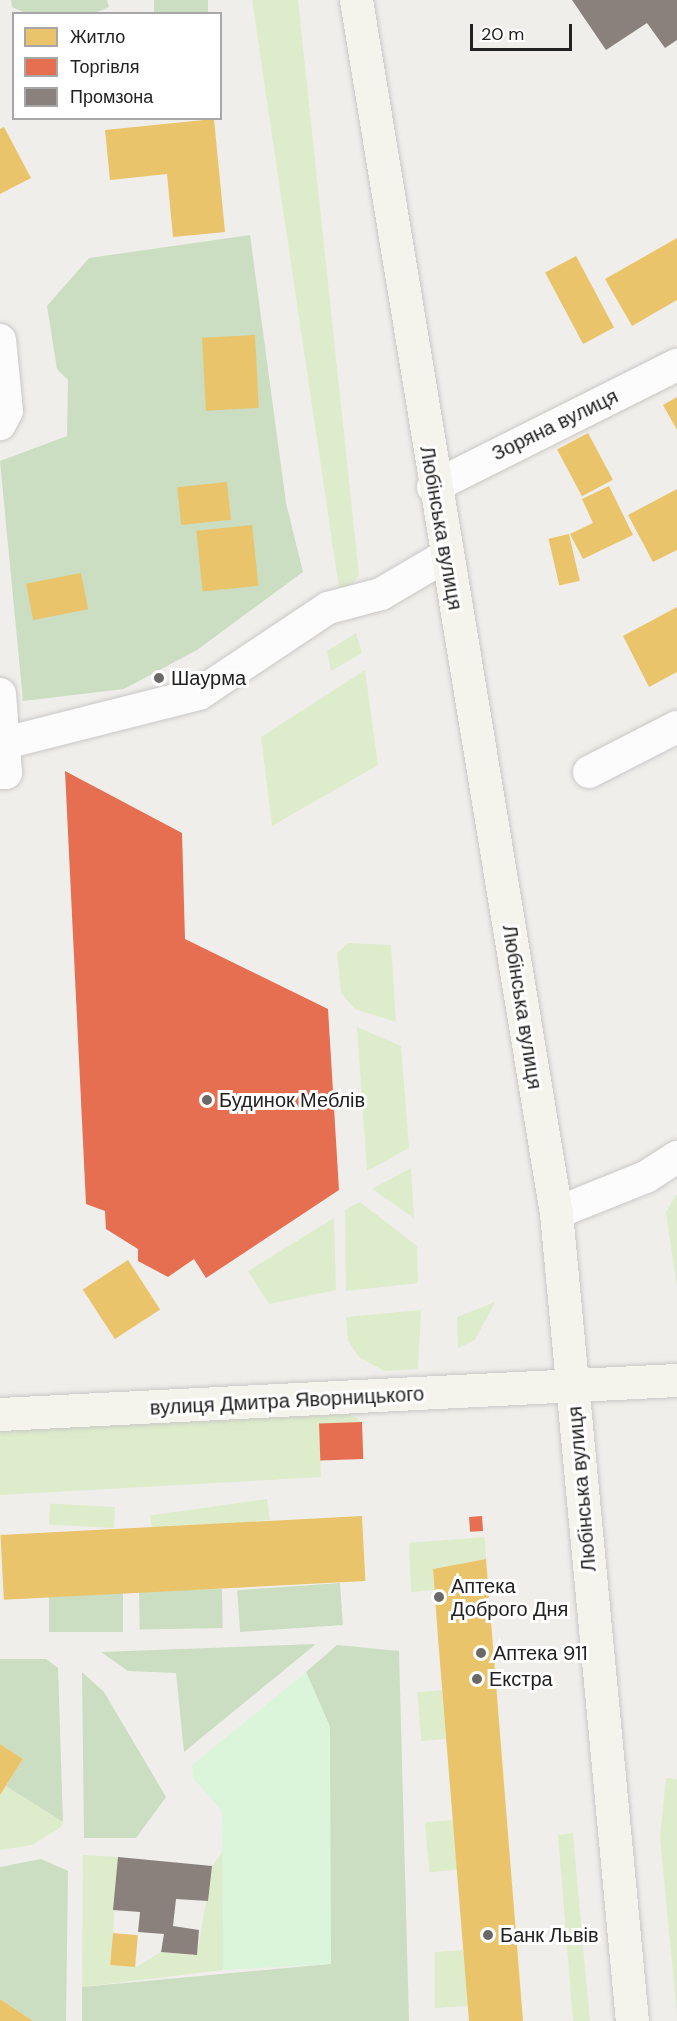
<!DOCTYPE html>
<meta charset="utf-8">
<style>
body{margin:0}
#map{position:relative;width:677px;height:2021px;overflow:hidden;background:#f0eeeb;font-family:"DM Sans",sans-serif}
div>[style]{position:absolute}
.grass>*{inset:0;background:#ddeccb;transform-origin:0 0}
.forest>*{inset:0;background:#cbdec1;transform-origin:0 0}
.park>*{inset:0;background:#daf5da}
.homes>*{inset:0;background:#e9c46a;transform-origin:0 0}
.shops>*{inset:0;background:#e76f51;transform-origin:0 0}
.industry>*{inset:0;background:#8a817c}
.roads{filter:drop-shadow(0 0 2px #c9c8c7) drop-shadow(0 0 2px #c9c8c7)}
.street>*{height:32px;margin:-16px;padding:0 16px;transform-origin:16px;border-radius:16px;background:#fdfcfc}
.secondary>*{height:33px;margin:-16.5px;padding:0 16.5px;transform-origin:16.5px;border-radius:16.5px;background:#f4f4ed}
.dots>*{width:16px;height:16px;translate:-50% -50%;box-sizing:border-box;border:3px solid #fff;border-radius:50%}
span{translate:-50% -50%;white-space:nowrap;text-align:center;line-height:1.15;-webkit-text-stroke:6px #fff;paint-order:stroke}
.street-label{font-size:20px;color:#222}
.poi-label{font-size:20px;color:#222}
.left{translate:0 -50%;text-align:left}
.legend{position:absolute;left:12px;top:12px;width:210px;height:108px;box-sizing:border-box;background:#fff;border:2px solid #a7a7a7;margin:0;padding:8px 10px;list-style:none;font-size:18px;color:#222}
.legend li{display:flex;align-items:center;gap:12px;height:30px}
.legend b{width:30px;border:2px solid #a7a7a7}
.scale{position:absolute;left:470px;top:24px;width:102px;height:27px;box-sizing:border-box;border:3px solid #222;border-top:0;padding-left:8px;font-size:18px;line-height:21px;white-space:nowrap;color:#222;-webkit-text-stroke:4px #fff;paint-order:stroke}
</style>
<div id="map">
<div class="grass">
<div style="clip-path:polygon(252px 0,298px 0,359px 575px,352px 585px,339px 588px)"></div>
<div style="clip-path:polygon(356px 633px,362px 653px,331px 671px,327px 651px)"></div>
<div style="clip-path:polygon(365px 670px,378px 765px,272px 826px,261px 737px)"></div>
<div style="clip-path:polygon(348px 943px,391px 945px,396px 1022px,355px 1009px,341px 993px,337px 953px)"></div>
<div style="clip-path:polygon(357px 1027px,401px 1046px,409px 1148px,367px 1171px)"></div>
<div style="clip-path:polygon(411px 1168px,414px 1218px,372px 1189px)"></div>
<div style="clip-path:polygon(677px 1194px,677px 1288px,666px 1212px)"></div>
<div style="clip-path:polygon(360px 1202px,417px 1246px,418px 1283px,346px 1291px,345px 1210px)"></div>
<div style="clip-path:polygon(334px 1218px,336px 1290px,269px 1304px,248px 1271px)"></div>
<div style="clip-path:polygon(495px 1302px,475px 1340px,458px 1348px,457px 1317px)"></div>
<div style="clip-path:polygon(421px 1310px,418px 1369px,384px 1371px,359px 1357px,348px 1341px,346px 1317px)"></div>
<div style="clip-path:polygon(351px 1414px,362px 1422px,319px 1424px,321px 1477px,0 1495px,0 1431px)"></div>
<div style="left:267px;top:1499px;width:21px;height:118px;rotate:82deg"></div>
<div style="left:115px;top:1507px;width:21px;height:65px;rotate:93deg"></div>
<div style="clip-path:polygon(485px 1537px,486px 1559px,433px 1569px,434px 1590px,411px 1592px,409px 1543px)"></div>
<div style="left:442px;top:1690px;width:49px;height:25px;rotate:85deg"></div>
<div style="clip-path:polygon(666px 1778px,677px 1779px,677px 2015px,660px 1837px)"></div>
<div style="clip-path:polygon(6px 1786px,63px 1822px,61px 1827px,32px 1845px,0 1850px,0 1795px)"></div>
<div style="left:453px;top:1820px;width:50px;height:28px;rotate:85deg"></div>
<div style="clip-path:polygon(573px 1833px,583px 1947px,590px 2021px,573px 2021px,558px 1835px)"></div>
<div style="clip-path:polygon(223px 1851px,223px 1970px,82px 1987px,83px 1855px,118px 1857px,111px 1965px,136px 1967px,161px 1952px,197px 1955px,212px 1866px)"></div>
<div style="clip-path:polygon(463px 1950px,468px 2006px,435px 2008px,435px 1952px)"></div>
</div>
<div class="forest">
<div style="clip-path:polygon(11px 0,107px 0,109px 7px,95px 13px,25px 13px,12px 7px)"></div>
<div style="left:154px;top:0;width:54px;height:13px"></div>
<div style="clip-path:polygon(250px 235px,286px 503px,303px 572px,197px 650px,124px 689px,23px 701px,0 461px,67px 436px,68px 380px,57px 369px,47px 306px,89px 258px)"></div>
<div style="left:340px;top:1583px;width:42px;height:103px;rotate:86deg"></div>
<div style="left:222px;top:1589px;width:39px;height:83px;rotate:89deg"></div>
<div style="left:123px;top:1593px;width:39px;height:74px;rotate:90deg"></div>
<div style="clip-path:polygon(316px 1644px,184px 1752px,176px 1673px,128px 1671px,101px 1652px)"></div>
<div style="clip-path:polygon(337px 1645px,399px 1651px,409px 2021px,82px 2021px,82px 1987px,330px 1964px,330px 1727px,306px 1672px)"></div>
<div style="clip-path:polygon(0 1659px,46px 1659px,58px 1668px,63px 1822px,6px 1786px,23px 1759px,0 1744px)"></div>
<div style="clip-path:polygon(82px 1672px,104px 1692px,166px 1797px,136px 1838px,84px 1838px)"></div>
<div style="clip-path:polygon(41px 1859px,68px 1871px,66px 2021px,33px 2021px,0 1999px,0 1867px)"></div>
</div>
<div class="park">
<div style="clip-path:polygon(306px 1672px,330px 1727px,331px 1964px,223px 1970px,222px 1811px,193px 1778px,192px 1765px)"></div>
</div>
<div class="homes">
<div style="clip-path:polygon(214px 119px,225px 232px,173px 237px,167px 174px,110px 180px,105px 130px)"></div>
<div style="clip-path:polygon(4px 127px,31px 178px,0 194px,0 129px)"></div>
<div style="clip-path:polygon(677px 238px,677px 300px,632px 326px,605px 279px)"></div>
<div style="left:576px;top:256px;width:81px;height:35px;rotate:62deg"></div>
<div style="left:255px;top:335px;width:73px;height:53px;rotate:87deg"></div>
<div style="clip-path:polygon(677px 397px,677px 430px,663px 405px)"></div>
<div style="left:588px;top:433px;width:53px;height:35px;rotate:62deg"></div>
<div style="left:227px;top:482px;width:38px;height:50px;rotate:84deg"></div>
<div style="clip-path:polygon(609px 486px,633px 535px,583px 559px,570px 534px,593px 523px,582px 499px)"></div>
<div style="clip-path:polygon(677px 489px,677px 550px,653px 562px,628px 515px)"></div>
<div style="left:252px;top:525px;width:61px;height:56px;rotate:84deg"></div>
<div style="left:569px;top:534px;width:48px;height:21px;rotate:77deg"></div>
<div style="left:81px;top:573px;width:37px;height:56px;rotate:79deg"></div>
<div style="clip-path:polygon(677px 607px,677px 672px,649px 687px,623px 636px)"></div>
<div style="left:128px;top:1260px;width:59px;height:54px;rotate:57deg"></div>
<div style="left:362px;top:1516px;width:65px;height:362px;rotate:87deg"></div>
<div style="clip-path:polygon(486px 1559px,523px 2021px,469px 2021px,438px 1638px,433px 1569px)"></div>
<div style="clip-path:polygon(0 1744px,23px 1759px,0 1795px)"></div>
<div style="left:113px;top:1933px;width:25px;height:32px;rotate:5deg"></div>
<div style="clip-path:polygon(0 1999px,33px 2021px,0 2021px)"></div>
</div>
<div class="shops">
<div style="clip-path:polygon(65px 771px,182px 833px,185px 939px,328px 1009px,339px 1190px,206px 1278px,194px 1259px,168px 1277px,138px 1261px,138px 1249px,106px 1229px,105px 1211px,86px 1204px)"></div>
<div style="left:362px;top:1422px;width:37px;height:43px;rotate:88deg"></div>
<div style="left:482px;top:1516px;width:15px;height:13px;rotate:86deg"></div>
</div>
<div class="industry">
<div style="clip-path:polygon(572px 0,677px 0,677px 40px,665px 48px,647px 23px,606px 50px)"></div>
<div style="clip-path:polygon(118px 1857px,212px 1866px,208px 1901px,176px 1899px,173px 1926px,199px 1930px,197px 1955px,161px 1952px,164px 1934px,138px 1932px,140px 1912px,113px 1910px)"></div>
</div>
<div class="roads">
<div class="street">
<div style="left:0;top:340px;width:71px;rotate:84.4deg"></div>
<div style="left:7px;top:411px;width:15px;rotate:118deg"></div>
<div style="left:433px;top:487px;width:273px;rotate:-26.6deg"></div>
<div style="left:0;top:694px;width:79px;rotate:85.7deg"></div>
<div style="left:6px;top:773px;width:6px;rotate:180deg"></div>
<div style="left:5px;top:743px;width:200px;rotate:-14.2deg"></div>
<div style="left:199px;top:694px;width:155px;rotate:-33.7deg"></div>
<div style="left:328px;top:608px;width:55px;rotate:-14.8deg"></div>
<div style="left:381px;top:594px;width:77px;rotate:-30.6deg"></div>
<div style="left:589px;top:772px;width:99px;rotate:-27.1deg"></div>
<div style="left:556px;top:1213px;width:97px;rotate:-21.8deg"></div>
<div style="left:646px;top:1177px;width:37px;rotate:-33deg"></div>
</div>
<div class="secondary">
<div style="left:356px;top:0;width:1229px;rotate:80.64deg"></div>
<div style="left:556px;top:1213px;width:812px;rotate:84.63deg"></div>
<div style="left:0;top:1414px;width:678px;rotate:-2.88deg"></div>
</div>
</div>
<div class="dots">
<div style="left:159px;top:678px;background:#6a6968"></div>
<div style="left:207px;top:1100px;background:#6a6968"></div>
<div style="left:439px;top:1597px;background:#6a6968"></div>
<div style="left:481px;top:1653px;background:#6a6968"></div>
<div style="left:477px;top:1679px;background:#6a6968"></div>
<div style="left:488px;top:1935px;background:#6a6968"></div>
</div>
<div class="street-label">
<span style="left:555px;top:425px;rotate:-26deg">Зоряна вулиця</span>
<span style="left:441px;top:528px;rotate:80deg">Любінська вулиця</span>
<span style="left:522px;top:1007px;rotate:81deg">Любінська вулиця</span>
<span style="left:287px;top:1401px;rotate:-3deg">вулиця Дмитра Яворницького</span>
<span style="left:582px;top:1489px;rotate:-95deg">Любінська вулиця</span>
</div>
<div class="poi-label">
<span class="left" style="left:171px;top:678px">Шаурма</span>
<span class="left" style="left:219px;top:1100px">Будинок Меблів</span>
<span class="left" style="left:451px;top:1598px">Аптека<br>Доброго Дня</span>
<span class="left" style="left:493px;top:1653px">Аптека 911</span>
<span class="left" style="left:489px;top:1679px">Екстра</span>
<span class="left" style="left:500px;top:1935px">Банк Львів</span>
</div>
<ul class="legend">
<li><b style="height:16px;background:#e9c46a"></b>Житло</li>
<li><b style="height:16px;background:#e76f51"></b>Торгівля</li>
<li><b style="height:16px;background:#8a817c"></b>Промзона</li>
</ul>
<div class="scale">20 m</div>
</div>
